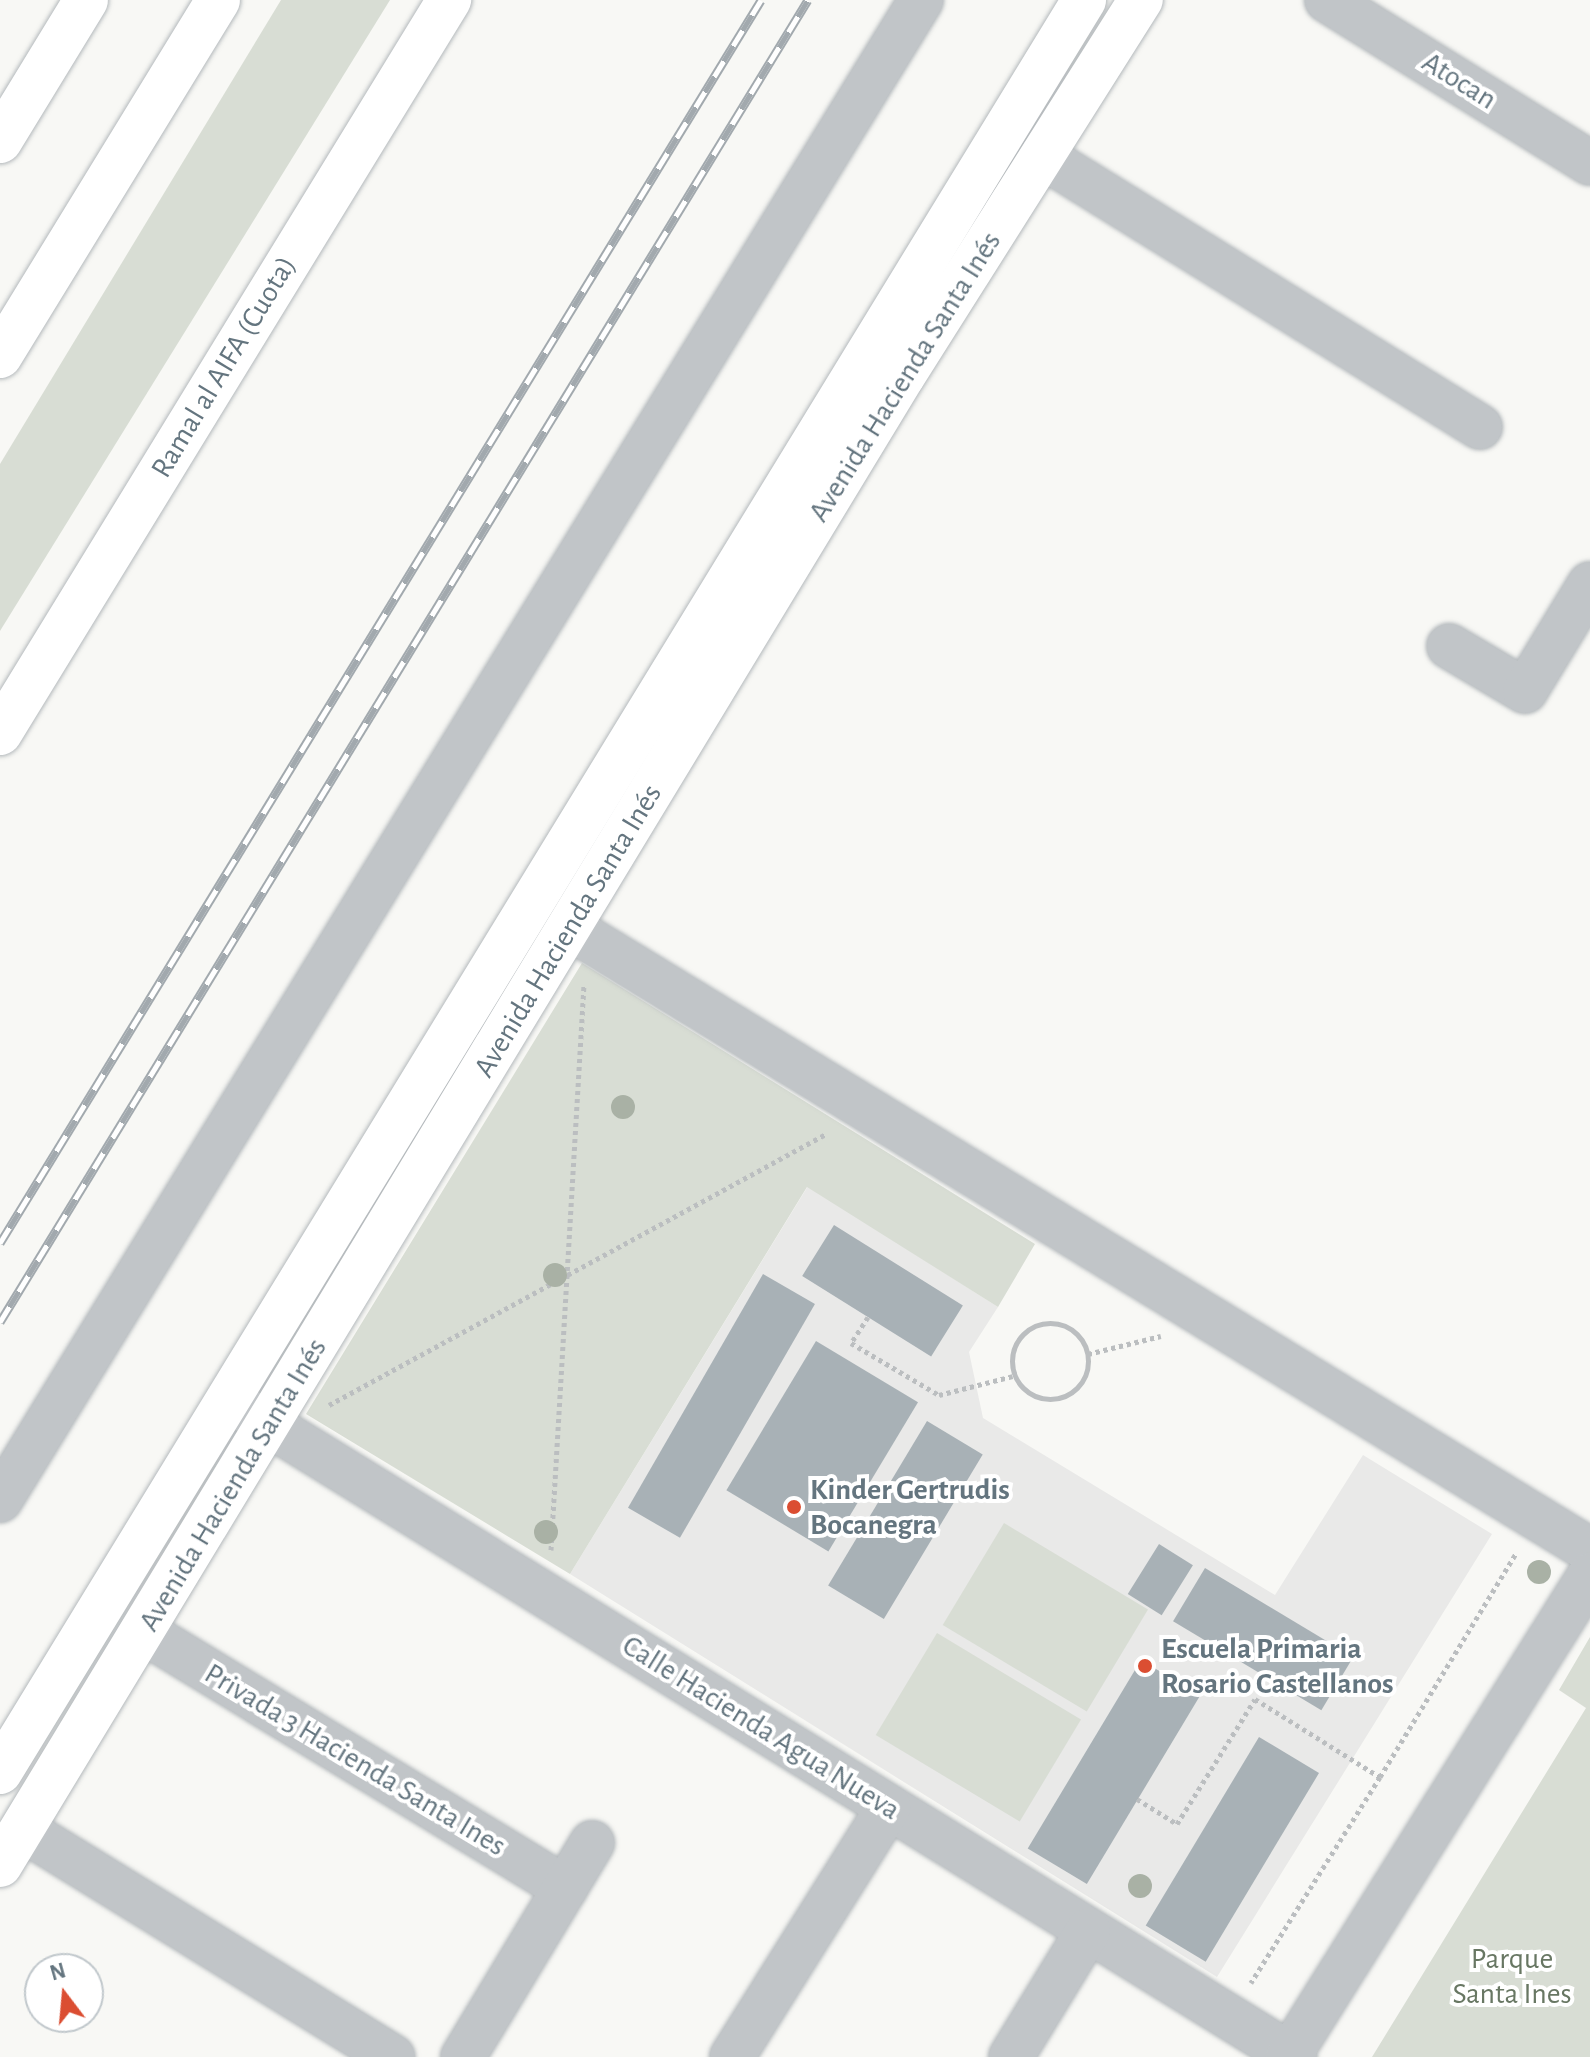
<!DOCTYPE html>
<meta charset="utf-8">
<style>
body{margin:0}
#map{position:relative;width:1590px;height:2057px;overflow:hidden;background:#f8f8f5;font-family:"Alegreya Sans",sans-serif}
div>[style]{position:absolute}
.built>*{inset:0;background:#e9e9e8}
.green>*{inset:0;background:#d8ddd4;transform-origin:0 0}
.building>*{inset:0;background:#a8b1b6;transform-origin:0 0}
.path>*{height:5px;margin-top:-2.5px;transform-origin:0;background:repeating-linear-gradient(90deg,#bbbec0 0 4px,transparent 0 8px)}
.path>.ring{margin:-2.5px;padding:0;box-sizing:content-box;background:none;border:5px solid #bbbec0;border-radius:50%}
.roads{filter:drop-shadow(0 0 2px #b4b9bc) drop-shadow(0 0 2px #b4b9bc)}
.minor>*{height:44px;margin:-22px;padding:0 22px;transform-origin:22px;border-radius:22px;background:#c1c5c8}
.major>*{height:44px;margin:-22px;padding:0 22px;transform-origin:22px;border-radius:22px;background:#fff}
.highway>*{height:44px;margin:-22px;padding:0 22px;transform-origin:22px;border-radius:22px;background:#fff}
.rail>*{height:9px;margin-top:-4.5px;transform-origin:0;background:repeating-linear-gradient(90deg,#fff 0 18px,#a2a9ae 0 36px);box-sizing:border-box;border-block:2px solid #a2a9ae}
.trees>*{width:24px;height:24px;margin:-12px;border-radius:50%;background:#a9b1a5}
.dots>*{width:22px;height:22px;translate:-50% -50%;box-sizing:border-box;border:4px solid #fff;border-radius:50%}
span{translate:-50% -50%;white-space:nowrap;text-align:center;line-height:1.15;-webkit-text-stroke:8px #fff;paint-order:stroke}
.street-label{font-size:30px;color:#64757f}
.poi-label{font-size:30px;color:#64757f;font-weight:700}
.left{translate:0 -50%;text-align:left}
.park-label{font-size:30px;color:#687763}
.north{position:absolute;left:24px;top:1953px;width:80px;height:80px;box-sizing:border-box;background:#fff;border:2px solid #c1c8cc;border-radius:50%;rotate:344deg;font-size:22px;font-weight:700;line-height:32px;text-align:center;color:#64757f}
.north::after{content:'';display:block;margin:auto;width:28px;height:36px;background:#db4e32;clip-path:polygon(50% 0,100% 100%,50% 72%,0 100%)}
</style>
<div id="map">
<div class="built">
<div style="clip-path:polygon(808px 1186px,998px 1307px,969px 1352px,983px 1418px,1275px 1595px,1363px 1455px,1492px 1534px,1217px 1977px,570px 1574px)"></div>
</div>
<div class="green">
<div style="clip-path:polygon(281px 0,390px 0,0 631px,0 464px)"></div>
<div style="clip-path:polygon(582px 963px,1035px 1244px,998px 1307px,807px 1187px,570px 1574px,306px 1414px)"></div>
<div style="left:1004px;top:1523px;width:168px;height:119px;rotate:31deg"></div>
<div style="left:937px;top:1633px;width:168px;height:119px;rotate:31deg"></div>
<div style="clip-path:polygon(1590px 1637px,1590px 2057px,1372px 2057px,1586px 1708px,1559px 1690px)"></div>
</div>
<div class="building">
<div style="left:834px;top:1225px;width:152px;height:60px;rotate:32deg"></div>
<div style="left:763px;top:1274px;width:60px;height:270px;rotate:30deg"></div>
<div style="left:816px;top:1341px;width:119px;height:174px;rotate:31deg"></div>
<div style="left:927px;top:1421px;width:65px;height:192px;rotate:31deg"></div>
<div style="left:1159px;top:1544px;width:40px;height:59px;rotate:32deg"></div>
<div style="left:1205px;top:1568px;width:173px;height:62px;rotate:31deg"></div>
<div style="left:1141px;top:1660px;width:69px;height:220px;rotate:31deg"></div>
<div style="left:1259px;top:1737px;width:70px;height:220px;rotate:31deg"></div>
</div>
<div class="path">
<div style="left:868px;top:1317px;width:31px;rotate:123deg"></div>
<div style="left:851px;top:1343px;width:102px;rotate:30.6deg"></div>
<div style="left:939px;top:1395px;width:76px;rotate:-14.4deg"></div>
<div class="ring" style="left:1012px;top:1323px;width:71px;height:71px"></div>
<div style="left:1088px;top:1354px;width:75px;rotate:-13.9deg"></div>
<div style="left:329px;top:1405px;width:566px;rotate:-28.6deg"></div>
<div style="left:551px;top:1550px;width:566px;rotate:-86.66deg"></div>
<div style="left:1380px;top:1777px;width:263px;rotate:-58.7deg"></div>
<div style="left:1137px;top:1799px;width:47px;rotate:32deg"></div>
<div style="left:1177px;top:1824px;width:147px;rotate:-58deg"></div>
<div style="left:1255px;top:1699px;width:147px;rotate:32deg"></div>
<div style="left:1380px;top:1777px;width:243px;rotate:122.1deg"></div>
</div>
<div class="roads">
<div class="minor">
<div style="left:1327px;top:0;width:309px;rotate:31.8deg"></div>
<div style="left:1042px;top:156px;width:515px;rotate:31.75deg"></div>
<div style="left:1449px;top:646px;width:88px;rotate:30.6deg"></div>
<div style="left:1525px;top:691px;width:125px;rotate:-58.7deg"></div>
<div style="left:570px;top:928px;width:1195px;rotate:31.38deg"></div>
<div style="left:234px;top:1403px;width:1246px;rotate:31.67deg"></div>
<div style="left:0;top:1500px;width:1760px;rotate:-58.45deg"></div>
<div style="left:144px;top:1632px;width:493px;rotate:31.3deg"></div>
<div style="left:22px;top:1829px;width:435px;rotate:31.6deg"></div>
<div style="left:463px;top:2057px;width:250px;rotate:-58.9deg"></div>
<div style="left:732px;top:2057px;width:295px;rotate:-57.9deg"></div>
<div style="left:1011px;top:2057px;width:148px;rotate:-58.6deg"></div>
<div style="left:1288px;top:2057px;width:569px;rotate:-57.93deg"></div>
</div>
<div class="major">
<div style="left:0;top:1772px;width:2077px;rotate:-58.54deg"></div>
<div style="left:0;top:1865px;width:1741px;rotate:-58.77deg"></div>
<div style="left:903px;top:376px;width:445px;rotate:-57.7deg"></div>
</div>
<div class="highway">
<div style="left:0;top:141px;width:165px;rotate:-58.6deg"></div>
<div style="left:0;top:356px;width:417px;rotate:-58.5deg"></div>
<div style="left:0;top:733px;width:860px;rotate:-58.51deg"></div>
</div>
</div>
<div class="rail">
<div style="left:0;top:1243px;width:1457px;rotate:-58.52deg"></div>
<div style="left:0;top:1322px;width:1549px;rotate:-58.57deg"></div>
</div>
<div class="trees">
<div style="left:623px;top:1107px"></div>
<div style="left:555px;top:1275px"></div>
<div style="left:546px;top:1532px"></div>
<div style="left:1539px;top:1572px"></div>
<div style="left:1140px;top:1886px"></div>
</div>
<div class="dots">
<div style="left:794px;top:1507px;background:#db4e32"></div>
<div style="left:1145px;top:1666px;background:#db4e32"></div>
</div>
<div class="street-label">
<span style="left:1459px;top:81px;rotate:32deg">Atocan</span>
<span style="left:224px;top:367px;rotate:-59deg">Ramal al AIFA (Cuota)</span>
<span style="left:905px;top:377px;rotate:-58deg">Avenida Hacienda Santa Inés</span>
<span style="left:568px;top:931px;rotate:-59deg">Avenida Hacienda Santa Inés</span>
<span style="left:233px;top:1485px;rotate:-59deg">Avenida Hacienda Santa Inés</span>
<span style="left:761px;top:1728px;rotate:32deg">Calle Hacienda Agua Nueva</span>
<span style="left:355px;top:1760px;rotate:31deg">Privada 3 Hacienda Santa Ines</span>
</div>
<div class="poi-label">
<span class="left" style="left:810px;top:1507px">Kinder Gertrudis<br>Bocanegra</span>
<span class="left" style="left:1161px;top:1666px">Escuela Primaria<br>Rosario Castellanos</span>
</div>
<div class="park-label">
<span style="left:1512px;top:1976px">Parque<br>Santa Ines</span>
</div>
<div class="north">N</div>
</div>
